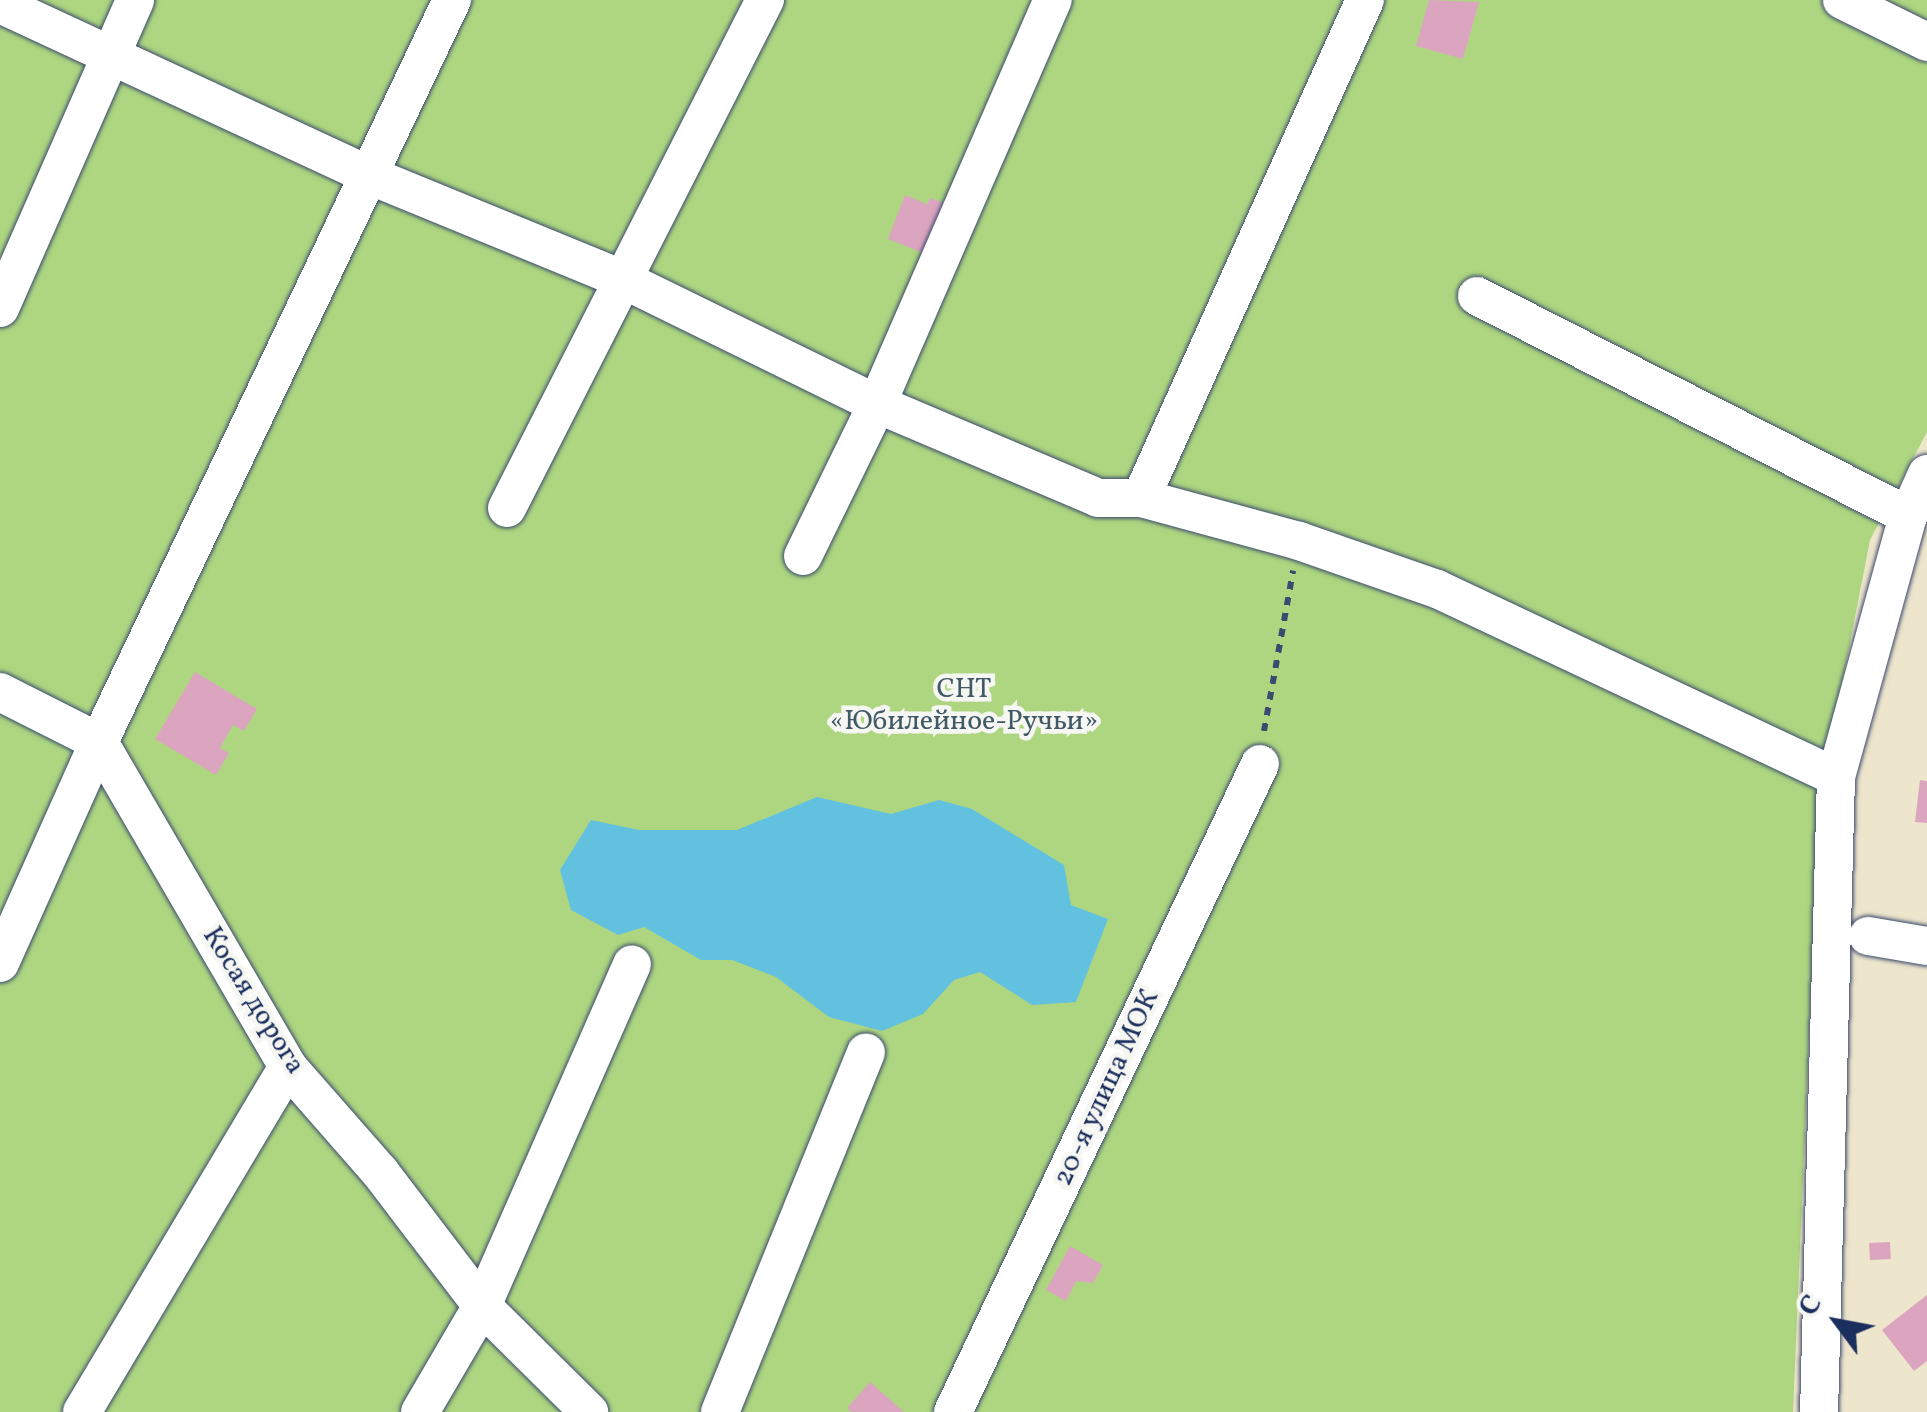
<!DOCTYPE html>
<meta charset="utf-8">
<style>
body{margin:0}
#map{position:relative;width:1927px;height:1412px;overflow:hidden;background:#eee6cc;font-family:Vollkorn,serif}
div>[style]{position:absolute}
.green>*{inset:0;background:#aed680}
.water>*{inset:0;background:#61c1df}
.building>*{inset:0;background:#dca5bf;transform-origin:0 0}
.path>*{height:6px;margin-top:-3px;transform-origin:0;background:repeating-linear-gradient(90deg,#3b4a6e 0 8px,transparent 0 16px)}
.roads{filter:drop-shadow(0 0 2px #3b4a6e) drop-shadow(0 0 2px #3b4a6e)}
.minor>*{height:38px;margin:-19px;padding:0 19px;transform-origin:19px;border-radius:19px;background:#fff}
span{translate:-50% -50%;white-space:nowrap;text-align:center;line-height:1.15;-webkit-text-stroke:9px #f6f6f2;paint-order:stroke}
.park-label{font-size:28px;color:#405966}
.street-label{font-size:28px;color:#1b2f5e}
.north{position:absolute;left:1787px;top:1272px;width:100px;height:100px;-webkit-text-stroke:8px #f6f6f2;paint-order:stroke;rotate:302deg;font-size:28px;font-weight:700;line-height:40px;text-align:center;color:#1b2f5e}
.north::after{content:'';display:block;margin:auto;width:35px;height:45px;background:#1b2f5e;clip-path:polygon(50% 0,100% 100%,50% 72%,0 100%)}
</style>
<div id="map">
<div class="green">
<div style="clip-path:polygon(0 0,1927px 0,1927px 432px,1870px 540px,1819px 802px,1793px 1412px,0 1412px)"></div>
</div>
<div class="water">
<div style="clip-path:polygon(817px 797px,891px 814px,939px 800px,972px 809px,1064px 865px,1071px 905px,1108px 919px,1076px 1002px,1032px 1005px,980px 972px,954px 980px,923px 1014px,882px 1031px,829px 1017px,776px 977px,732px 960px,701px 960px,644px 927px,618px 935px,571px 910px,560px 870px,591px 820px,639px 830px,737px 830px)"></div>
</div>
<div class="building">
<div style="clip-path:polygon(1429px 0,1479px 2px,1463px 59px,1416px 46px)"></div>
<div style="clip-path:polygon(905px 195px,927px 204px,930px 198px,947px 204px,928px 255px,888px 239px)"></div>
<div style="clip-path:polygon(195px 672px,257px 709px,244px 731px,233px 725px,220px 748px,229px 753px,216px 775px,155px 739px)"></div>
<div style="clip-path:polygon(1920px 780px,1927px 781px,1927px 823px,1915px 822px)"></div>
<div style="left:1890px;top:1242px;width:17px;height:21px;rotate:87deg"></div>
<div style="clip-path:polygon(1070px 1246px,1103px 1265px,1093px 1283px,1076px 1281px,1066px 1301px,1046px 1290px)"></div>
<div style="clip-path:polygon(1927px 1295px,1927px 1361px,1914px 1371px,1882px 1330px)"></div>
<div style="clip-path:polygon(870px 1382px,904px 1412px,852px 1412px,847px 1408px)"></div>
</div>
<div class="path">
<div style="left:1264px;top:731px;width:163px;rotate:-79.7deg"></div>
</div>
<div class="roads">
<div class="minor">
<div style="left:1842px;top:0;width:95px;rotate:26.3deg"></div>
<div style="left:0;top:4px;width:404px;rotate:24.9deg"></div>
<div style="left:366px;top:174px;width:279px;rotate:22.3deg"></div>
<div style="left:624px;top:280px;width:282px;rotate:26.1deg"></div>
<div style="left:877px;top:404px;width:240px;rotate:23deg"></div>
<div style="left:1098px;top:498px;width:43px"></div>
<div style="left:1141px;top:498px;width:164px;rotate:15.2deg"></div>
<div style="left:1299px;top:541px;width:146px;rotate:19.2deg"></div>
<div style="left:1437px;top:589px;width:441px;rotate:25.2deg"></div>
<div style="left:1836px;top:777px;width:635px;rotate:91.53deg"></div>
<div style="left:1477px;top:296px;width:484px;rotate:27deg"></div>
<div style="left:0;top:308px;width:336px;rotate:-66.3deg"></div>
<div style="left:1141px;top:498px;width:546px;rotate:-65.78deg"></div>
<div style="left:507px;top:508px;width:570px;rotate:-63.08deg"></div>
<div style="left:803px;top:556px;width:169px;rotate:-64deg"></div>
<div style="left:877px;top:404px;width:441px;rotate:-66.5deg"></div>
<div style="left:0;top:692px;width:111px;rotate:26.8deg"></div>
<div style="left:99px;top:742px;width:376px;rotate:59.8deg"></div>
<div style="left:288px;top:1067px;width:140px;rotate:48.8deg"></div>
<div style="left:380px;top:1172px;width:168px;rotate:52.7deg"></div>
<div style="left:482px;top:1306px;width:151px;rotate:44.7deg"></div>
<div style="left:1836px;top:777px;width:271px;rotate:-74.6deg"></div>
<div style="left:1908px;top:516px;width:46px;rotate:-65.7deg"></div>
<div style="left:1868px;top:936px;width:60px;rotate:9.6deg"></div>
<div style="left:0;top:963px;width:242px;rotate:-65.9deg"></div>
<div style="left:99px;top:742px;width:822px;rotate:-64.56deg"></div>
<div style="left:82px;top:1412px;width:402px;rotate:-59.2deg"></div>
<div style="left:420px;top:1412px;width:123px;rotate:-59.7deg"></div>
<div style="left:482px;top:1306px;width:373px;rotate:-66.3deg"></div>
<div style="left:720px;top:1412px;width:388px;rotate:-67.9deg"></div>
<div style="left:953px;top:1412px;width:717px;rotate:-64.65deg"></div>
</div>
</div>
<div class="park-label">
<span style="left:964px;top:706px">СНТ<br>«Юбилейное-Ручьи»</span>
</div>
<div class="street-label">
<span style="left:253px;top:1001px;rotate:58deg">Косая дорога</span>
<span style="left:1107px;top:1088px;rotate:-65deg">20-я улица МОК</span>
</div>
<div class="north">С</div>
</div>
